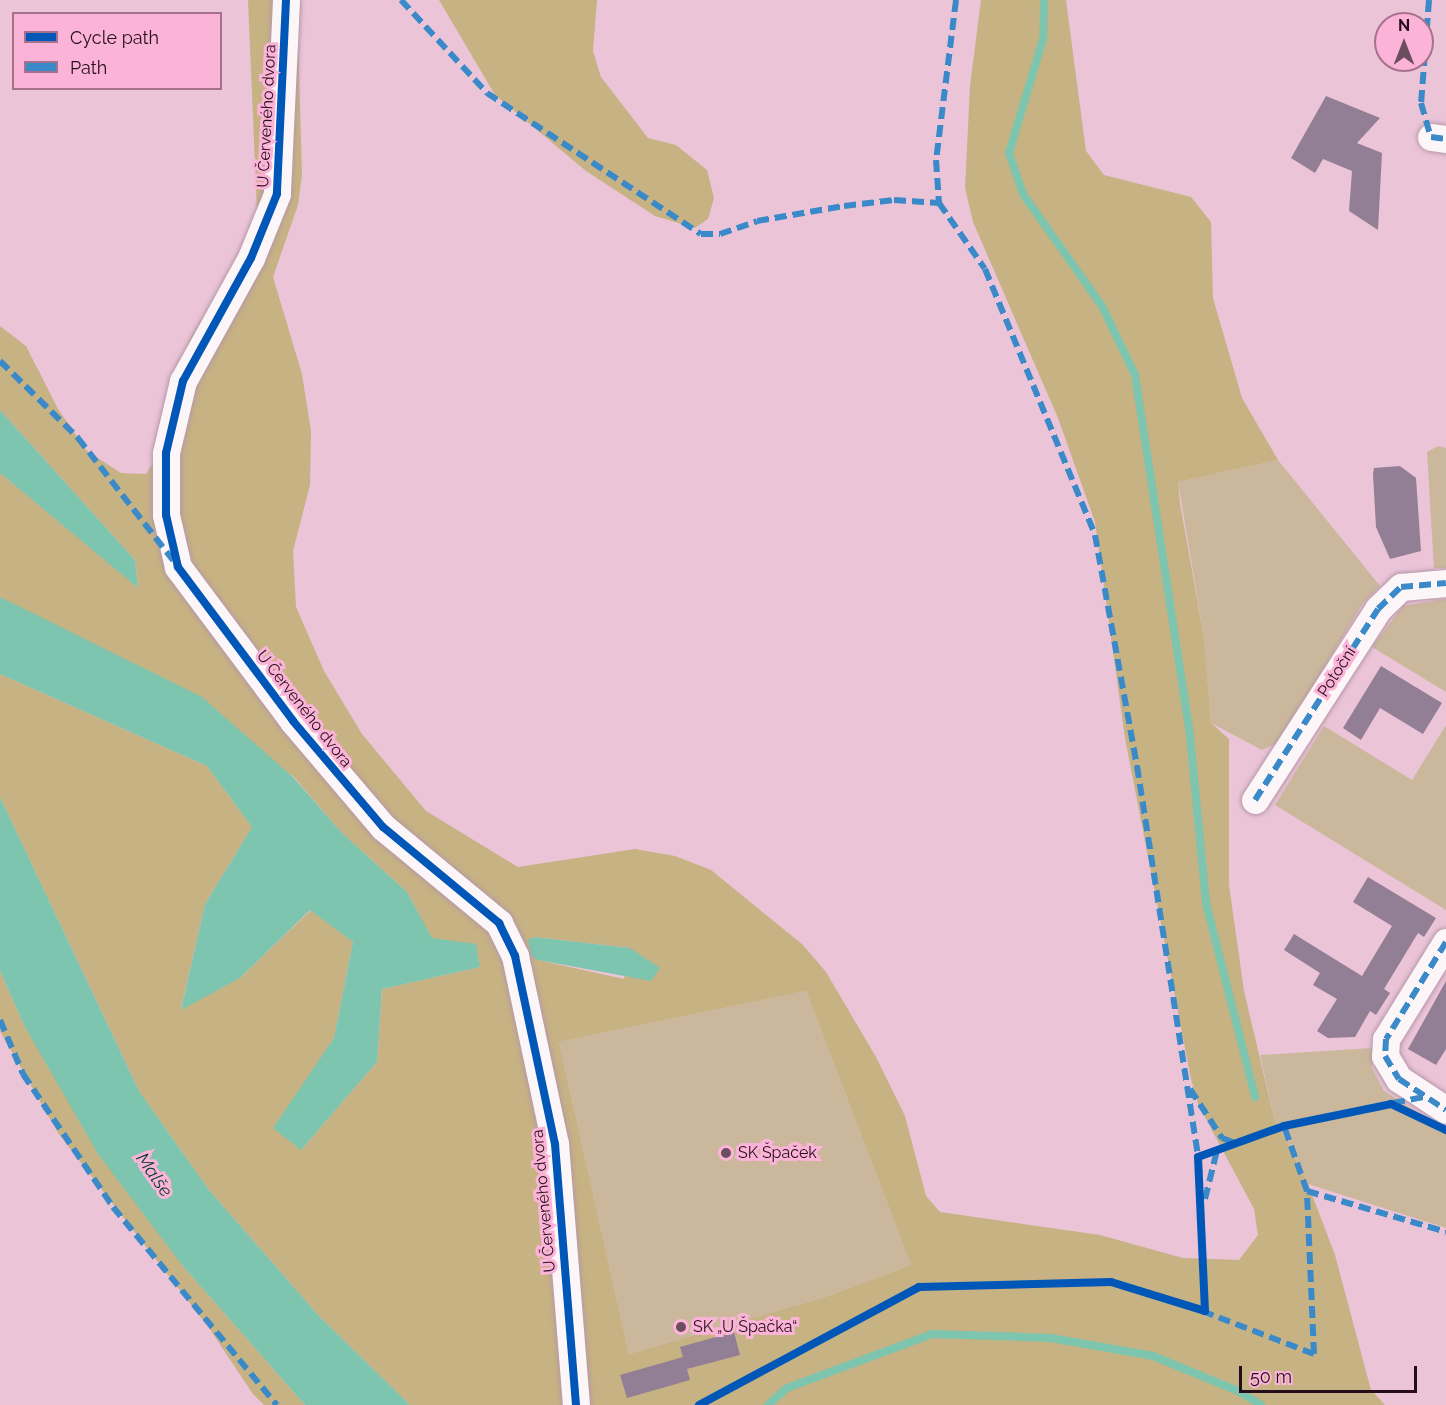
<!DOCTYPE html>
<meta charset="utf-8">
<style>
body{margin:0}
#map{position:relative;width:1446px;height:1405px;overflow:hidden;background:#ebc4d8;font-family:Raleway,sans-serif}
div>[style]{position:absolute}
.green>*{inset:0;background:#cbb89c}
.forest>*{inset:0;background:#c6b283}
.water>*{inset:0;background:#7dc5ae}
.stream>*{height:8px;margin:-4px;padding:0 4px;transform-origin:4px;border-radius:4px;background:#7dc5ae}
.building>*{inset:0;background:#927e95}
.roads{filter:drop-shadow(0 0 2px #b698a8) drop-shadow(0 0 2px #b698a8)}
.minor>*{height:27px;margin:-13.5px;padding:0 13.5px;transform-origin:13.5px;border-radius:13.5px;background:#fcf6f9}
.quiet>*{height:6px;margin-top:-3px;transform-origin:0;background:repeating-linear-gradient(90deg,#3a8ac9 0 12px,transparent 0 18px)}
.cycleway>*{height:8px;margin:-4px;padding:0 4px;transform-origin:4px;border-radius:4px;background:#0057b8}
.dots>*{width:16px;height:16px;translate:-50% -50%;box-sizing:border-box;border:3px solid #fbb4d8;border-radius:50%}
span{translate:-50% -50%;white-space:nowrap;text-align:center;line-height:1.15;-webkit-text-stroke:6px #fbb4d8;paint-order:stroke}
.street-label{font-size:16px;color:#260d1b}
.poi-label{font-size:16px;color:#260d1b}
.left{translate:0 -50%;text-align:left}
.water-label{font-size:18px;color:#0d4131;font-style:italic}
.legend{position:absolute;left:12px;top:12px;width:210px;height:78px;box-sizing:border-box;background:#fbb4d8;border:2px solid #a6718c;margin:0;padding:8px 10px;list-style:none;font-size:18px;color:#260d1b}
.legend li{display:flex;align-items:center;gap:12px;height:30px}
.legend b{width:30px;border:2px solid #a6718c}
.north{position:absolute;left:1374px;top:12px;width:60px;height:60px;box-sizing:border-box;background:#fbb4d8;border:2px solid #a6718c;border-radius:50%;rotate:0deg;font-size:16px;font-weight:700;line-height:24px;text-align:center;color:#260d1b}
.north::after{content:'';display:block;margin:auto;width:21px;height:27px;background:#6b4d5d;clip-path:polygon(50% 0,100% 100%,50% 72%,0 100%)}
.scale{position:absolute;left:1239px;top:1366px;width:178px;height:27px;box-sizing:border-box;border:3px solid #260d1b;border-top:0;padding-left:8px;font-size:18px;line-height:21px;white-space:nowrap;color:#260d1b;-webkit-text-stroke:4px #fbb4d8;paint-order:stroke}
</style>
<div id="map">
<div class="green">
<div style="clip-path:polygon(1438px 446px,1446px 448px,1446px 568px,1434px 568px,1427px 452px)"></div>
<div style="clip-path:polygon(1278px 460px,1380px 586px,1363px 603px,1279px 742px,1262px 750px,1211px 723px,1204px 638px,1178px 482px)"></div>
<div style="clip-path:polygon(1446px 599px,1446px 692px,1372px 647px,1403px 606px)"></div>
<div style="clip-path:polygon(1446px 725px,1446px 910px,1275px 805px,1324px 726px,1412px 780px)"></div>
<div style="clip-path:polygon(806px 991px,911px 1265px,825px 1297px,629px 1354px,559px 1042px)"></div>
<div style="clip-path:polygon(1372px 1048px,1372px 1068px,1384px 1091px,1446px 1130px,1446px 1228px,1308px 1184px,1274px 1118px,1260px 1055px)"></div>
</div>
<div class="forest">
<div style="clip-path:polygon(evenodd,248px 0,297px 0,302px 175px,298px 205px,273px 277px,302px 374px,311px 431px,310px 485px,293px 551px,296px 607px,324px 671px,362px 734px,426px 811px,518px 867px,635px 849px,675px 856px,711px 870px,803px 945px,826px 972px,876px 1057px,905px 1116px,926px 1196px,940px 1212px,1100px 1235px,1183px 1258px,1239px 1260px,1258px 1235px,1254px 1209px,1198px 1104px,1191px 1079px,1125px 738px,1095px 522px,1058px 418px,973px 222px,965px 188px,970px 86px,981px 0,1066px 0,1086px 151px,1104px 175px,1191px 197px,1211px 222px,1213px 298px,1242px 398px,1278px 460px,1178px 482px,1180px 503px,1204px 638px,1211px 723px,1229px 739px,1229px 885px,1244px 991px,1274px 1118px,1308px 1184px,1335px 1255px,1371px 1390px,1385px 1405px,770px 1405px,776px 1398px,766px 1405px,410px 1405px,319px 1316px,209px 1190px,139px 1091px,0 797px,0 674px,207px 766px,252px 827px,205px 904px,181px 1009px,240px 978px,311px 910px,353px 942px,334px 1038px,274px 1128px,301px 1150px,377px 1062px,382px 989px,480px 967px,432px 939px,407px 892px,342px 833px,293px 776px,0 597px,0 473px,138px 587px,135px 560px,0 410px,0 326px,26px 346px,58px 409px,87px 451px,121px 473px,146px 474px,154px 461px,171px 382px,192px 335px,248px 246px,257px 211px,248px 0,534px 937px,630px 948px,624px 979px,538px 960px,534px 937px,248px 0,806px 991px,911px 1265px,825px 1297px,629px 1354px,559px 1042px,806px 991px)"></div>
<div style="clip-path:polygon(439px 0,597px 0,593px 51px,601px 77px,648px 138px,676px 145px,707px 170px,714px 198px,708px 219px,695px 228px,655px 216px,586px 171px,495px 95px)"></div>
<div style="clip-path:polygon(0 971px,25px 1027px,182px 1265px,305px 1405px,264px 1405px,253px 1394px,209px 1328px,58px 1133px,0 1031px)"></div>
</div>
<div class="water">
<div style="clip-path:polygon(0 410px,135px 560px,138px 588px,0 473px)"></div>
<div style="clip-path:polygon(0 597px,202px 697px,293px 777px,342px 833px,407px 892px,432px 938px,476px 944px,480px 967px,382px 989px,377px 1062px,301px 1150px,273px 1128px,334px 1038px,353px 942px,310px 910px,240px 978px,181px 1010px,205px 904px,252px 827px,207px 766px,0 674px)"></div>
<div style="clip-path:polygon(0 797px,139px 1091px,209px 1190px,319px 1316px,410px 1405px,305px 1405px,182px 1265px,98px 1154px,25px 1027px,0 971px)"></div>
<div style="clip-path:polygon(534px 937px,630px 948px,660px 968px,651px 981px,538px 960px,531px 956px,528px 940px)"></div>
</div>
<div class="stream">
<div style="left:1044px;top:0;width:39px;rotate:91deg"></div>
<div style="left:1043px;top:39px;width:119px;rotate:106.6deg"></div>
<div style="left:1009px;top:153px;width:43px;rotate:71.1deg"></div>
<div style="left:1023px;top:194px;width:137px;rotate:54.8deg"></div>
<div style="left:1102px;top:306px;width:76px;rotate:64.4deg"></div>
<div style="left:1135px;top:375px;width:365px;rotate:81.3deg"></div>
<div style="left:1190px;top:736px;width:168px;rotate:84.5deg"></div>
<div style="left:1206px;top:903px;width:200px;rotate:75.8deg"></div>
<div style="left:768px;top:1405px;width:25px;rotate:-42deg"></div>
<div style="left:787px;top:1388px;width:155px;rotate:-20.4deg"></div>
<div style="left:932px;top:1334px;width:119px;rotate:1.9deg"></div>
<div style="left:1051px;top:1338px;width:104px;rotate:10deg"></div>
<div style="left:1153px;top:1356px;width:92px;rotate:22.4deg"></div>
<div style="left:1238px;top:1391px;width:27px;rotate:31deg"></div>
</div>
<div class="building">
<div style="clip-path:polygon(1326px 96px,1380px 118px,1357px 143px,1382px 153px,1378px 230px,1349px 211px,1352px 171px,1323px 159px,1315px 173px,1291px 158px)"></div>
<div style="clip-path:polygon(1400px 466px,1416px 478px,1421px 551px,1390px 559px,1376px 527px,1373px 474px,1374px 468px)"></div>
<div style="clip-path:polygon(1381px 666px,1442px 703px,1423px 734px,1380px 708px,1361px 740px,1343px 728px)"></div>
<div style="clip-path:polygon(1368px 877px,1436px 918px,1424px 937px,1418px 933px,1384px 989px,1390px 993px,1376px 1015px,1370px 1011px,1355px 1037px,1328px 1038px,1317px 1031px,1337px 999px,1313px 985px,1320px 973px,1284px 950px,1294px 934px,1362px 976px,1392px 926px,1353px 902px)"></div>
<div style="clip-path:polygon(1446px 981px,1446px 1049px,1436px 1065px,1408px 1049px)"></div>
<div style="clip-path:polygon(734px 1332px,740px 1355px,687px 1369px,690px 1380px,627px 1398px,620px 1375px,683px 1357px,680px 1347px)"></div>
</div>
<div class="roads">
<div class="minor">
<div style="left:286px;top:0;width:194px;rotate:92.7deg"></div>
<div style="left:277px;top:194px;width:69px;rotate:112.1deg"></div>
<div style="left:251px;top:258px;width:141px;rotate:118.9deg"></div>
<div style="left:183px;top:381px;width:74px;rotate:103.3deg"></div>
<div style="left:166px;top:453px;width:62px;rotate:90deg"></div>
<div style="left:166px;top:515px;width:53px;rotate:77deg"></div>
<div style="left:178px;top:567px;width:192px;rotate:53.2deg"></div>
<div style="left:293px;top:721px;width:139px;rotate:49.7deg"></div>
<div style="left:383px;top:827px;width:151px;rotate:39.6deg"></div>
<div style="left:499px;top:923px;width:37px;rotate:64deg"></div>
<div style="left:515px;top:956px;width:192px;rotate:78deg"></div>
<div style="left:555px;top:1144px;width:262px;rotate:85.4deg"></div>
<div style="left:1431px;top:137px;width:15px;rotate:8deg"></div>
<div style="left:1255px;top:800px;width:227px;rotate:-57.2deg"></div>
<div style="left:1378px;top:609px;width:32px;rotate:-44deg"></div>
<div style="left:1401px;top:587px;width:45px;rotate:-5.1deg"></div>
<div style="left:1446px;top:942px;width:114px;rotate:121.7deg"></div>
<div style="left:1386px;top:1039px;width:17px;rotate:93deg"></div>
<div style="left:1385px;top:1056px;width:27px;rotate:59deg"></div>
<div style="left:1399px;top:1079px;width:56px;rotate:33.4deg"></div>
</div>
</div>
<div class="quiet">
<div style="left:401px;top:0;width:127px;rotate:47.2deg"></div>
<div style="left:487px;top:93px;width:256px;rotate:33.4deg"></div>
<div style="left:701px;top:234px;width:19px"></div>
<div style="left:720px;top:234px;width:39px;rotate:-19deg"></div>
<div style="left:757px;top:221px;width:88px;rotate:-9.8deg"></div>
<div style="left:844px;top:206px;width:50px;rotate:-6.8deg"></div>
<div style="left:894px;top:200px;width:45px;rotate:3.8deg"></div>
<div style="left:956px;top:0;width:161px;rotate:97.1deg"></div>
<div style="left:936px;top:160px;width:43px;rotate:86deg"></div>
<div style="left:939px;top:203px;width:80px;rotate:55.1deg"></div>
<div style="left:985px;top:269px;width:288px;rotate:67.5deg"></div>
<div style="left:1095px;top:535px;width:235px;rotate:79.7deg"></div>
<div style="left:1137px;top:766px;width:396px;rotate:81.1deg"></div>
<div style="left:1429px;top:0;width:103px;rotate:94.4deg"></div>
<div style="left:1421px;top:103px;width:35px;rotate:74deg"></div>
<div style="left:1431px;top:137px;width:15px;rotate:8deg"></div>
<div style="left:0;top:361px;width:110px;rotate:44.6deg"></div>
<div style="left:78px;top:438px;width:155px;rotate:52.1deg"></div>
<div style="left:1255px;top:800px;width:227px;rotate:-57.2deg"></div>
<div style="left:1378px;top:609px;width:32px;rotate:-44deg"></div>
<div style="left:1401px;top:587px;width:45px;rotate:-5.1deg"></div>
<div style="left:1446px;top:942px;width:114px;rotate:121.7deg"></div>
<div style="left:1386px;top:1039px;width:17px;rotate:93deg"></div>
<div style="left:1385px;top:1056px;width:27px;rotate:59deg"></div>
<div style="left:1399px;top:1079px;width:56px;rotate:33.4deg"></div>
<div style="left:0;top:1020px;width:59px;rotate:66.9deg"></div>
<div style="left:23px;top:1074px;width:161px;rotate:55.9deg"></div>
<div style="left:113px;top:1207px;width:257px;rotate:50.4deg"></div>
<div style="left:1190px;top:1089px;width:59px;rotate:56.9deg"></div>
<div style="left:1222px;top:1138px;width:14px;rotate:21deg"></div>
<div style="left:1393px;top:1103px;width:32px;rotate:-11deg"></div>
<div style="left:1307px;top:1191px;width:145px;rotate:16.4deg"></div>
<div style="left:1205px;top:1199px;width:50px;rotate:-76.2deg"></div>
<div style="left:1202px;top:1311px;width:120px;rotate:21deg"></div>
<div style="left:1314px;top:1354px;width:163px;rotate:-92.5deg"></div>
<div style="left:1307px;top:1191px;width:69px;rotate:-109.5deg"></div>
</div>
<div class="cycleway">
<div style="left:286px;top:0;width:194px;rotate:92.7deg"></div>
<div style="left:277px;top:194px;width:69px;rotate:112.1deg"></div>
<div style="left:251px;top:258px;width:141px;rotate:118.9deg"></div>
<div style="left:183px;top:381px;width:74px;rotate:103.3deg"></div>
<div style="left:166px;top:453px;width:62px;rotate:90deg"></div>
<div style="left:166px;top:515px;width:53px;rotate:77deg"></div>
<div style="left:178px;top:567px;width:192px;rotate:53.2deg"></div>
<div style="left:293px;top:721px;width:139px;rotate:49.7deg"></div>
<div style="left:383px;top:827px;width:151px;rotate:39.6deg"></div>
<div style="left:499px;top:923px;width:37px;rotate:64deg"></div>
<div style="left:515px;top:956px;width:192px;rotate:78deg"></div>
<div style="left:555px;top:1144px;width:262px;rotate:85.4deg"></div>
<div style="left:699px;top:1405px;width:250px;rotate:-28.2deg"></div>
<div style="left:919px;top:1287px;width:192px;rotate:-1.5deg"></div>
<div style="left:1111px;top:1282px;width:98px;rotate:17.1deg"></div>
<div style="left:1205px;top:1311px;width:154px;rotate:-92.6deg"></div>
<div style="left:1198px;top:1157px;width:91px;rotate:-19.8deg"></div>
<div style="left:1284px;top:1126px;width:109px;rotate:-11.6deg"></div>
<div style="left:1391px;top:1104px;width:61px;rotate:25.3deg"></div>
</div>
<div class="dots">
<div style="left:726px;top:1153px;background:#6b4d5d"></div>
<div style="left:681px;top:1327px;background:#6b4d5d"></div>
</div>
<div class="street-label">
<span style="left:267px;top:116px;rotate:-87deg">U Červeného dvora</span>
<span style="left:1337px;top:672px;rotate:-57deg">Potoční</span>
<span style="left:304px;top:709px;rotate:52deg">U Červeného dvora</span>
<span style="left:544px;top:1201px;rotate:-95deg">U Červeného dvora</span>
</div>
<div class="poi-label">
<span class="left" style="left:738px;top:1153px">SK Špaček</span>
<span class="left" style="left:693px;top:1327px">SK „U Špačka“</span>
</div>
<div class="water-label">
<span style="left:154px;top:1175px;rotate:55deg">Malše</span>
</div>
<ul class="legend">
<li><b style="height:8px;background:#0057b8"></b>Cycle path</li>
<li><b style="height:8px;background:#3a8ac9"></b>Path</li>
</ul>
<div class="north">N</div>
<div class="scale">50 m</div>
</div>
